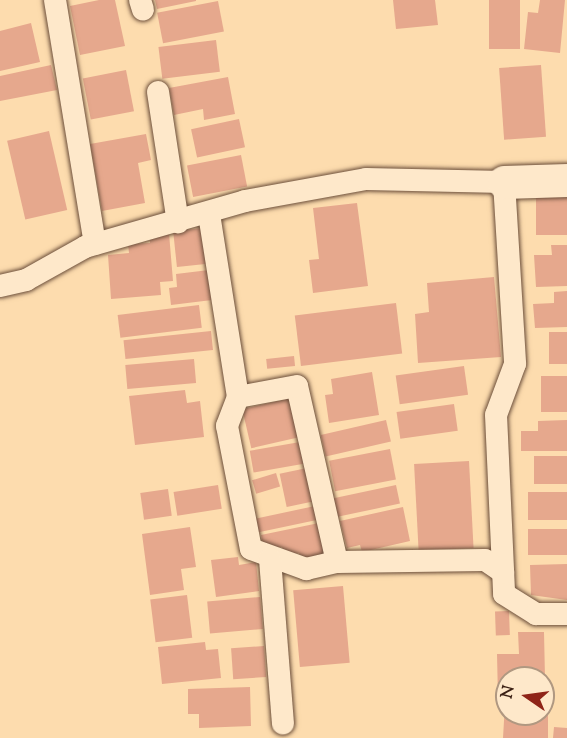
<!DOCTYPE html>
<style>
body{margin:0}
#map{position:relative;width:567px;height:738px;overflow:hidden;background:#fddcae;font-family:"Sorts Mill Goudy",serif}
div>[style]{position:absolute}
.building>*{inset:0;background:#e6a88d;transform-origin:0 0}
.roads{filter:drop-shadow(0 0 2px #6b4e3a) drop-shadow(0 0 2px #6b4e3a)}
.service>*{height:22px;margin:-11px;padding:0 11px;transform-origin:11px;border-radius:11px;background:#fee8ca}
.minor>*{height:33px;margin:-16.5px;padding:0 16.5px;transform-origin:16.5px;border-radius:16.5px;background:#fee8ca}
span{translate:-50% -50%;white-space:nowrap;text-align:center;line-height:1.15;-webkit-text-stroke:4.5px #fee8ca;paint-order:stroke}
.north{position:absolute;left:495px;top:666px;width:60px;height:60px;box-sizing:border-box;background:#fee8ca;border:2px solid #b09881;border-radius:50%;rotate:283deg;font-size:16px;font-weight:700;line-height:24px;text-align:center;color:#3a1f13}
.north::after{content:'';display:block;margin:auto;width:21px;height:27px;background:#8f2418;clip-path:polygon(50% 0,100% 100%,50% 72%,0 100%)}
</style>
<div id="map">
<div class="building">
<div style="clip-path:polygon(99px 0,115px 0,125px 46px,80px 55px,70px 6px)"></div>
<div style="clip-path:polygon(155px 0,196px 0,196px 1px,157px 9px)"></div>
<div style="clip-path:polygon(393px 0,435px 0,438px 25px,396px 29px)"></div>
<div style="left:489px;top:0;width:31px;height:49px"></div>
<div style="clip-path:polygon(540px 0,565px 0,560px 53px,524px 49px,528px 12px,538px 13px)"></div>
<div style="left:218px;top:1px;width:31px;height:62px;rotate:79deg"></div>
<div style="clip-path:polygon(31px 23px,40px 62px,0 71px,0 31px)"></div>
<div style="left:216px;top:40px;width:32px;height:58px;rotate:83deg"></div>
<div style="clip-path:polygon(51px 65px,57px 90px,0 101px,0 76px)"></div>
<div style="left:541px;top:65px;width:72px;height:42px;rotate:86deg"></div>
<div style="left:126px;top:70px;width:42px;height:44px;rotate:79deg"></div>
<div style="clip-path:polygon(228px 77px,235px 114px,204px 120px,203px 109px,174px 115px,169px 88px)"></div>
<div style="left:239px;top:119px;width:29px;height:49px;rotate:78deg"></div>
<div style="left:49px;top:131px;width:81px;height:43px;rotate:77deg"></div>
<div style="clip-path:polygon(146px 134px,151px 160px,138px 163px,145px 203px,102px 211px,90px 144px)"></div>
<div style="left:241px;top:155px;width:32px;height:55px;rotate:79deg"></div>
<div style="left:567px;top:196px;width:39px;height:31px;rotate:90deg"></div>
<div style="clip-path:polygon(357px 203px,368px 286px,313px 293px,309px 260px,319px 259px,313px 208px)"></div>
<div style="left:204px;top:228px;width:36px;height:31px;rotate:84deg"></div>
<div style="clip-path:polygon(169px 233px,173px 281px,160px 282px,161px 295px,111px 299px,108px 255px,129px 253px,128px 244px,150px 243px,150px 235px)"></div>
<div style="clip-path:polygon(551px 245px,567px 245px,567px 286px,536px 287px,534px 255px,552px 255px)"></div>
<div style="clip-path:polygon(209px 270px,212px 300px,171px 305px,169px 288px,177px 287px,176px 274px)"></div>
<div style="clip-path:polygon(494px 277px,501px 357px,418px 363px,415px 314px,429px 312px,427px 283px)"></div>
<div style="clip-path:polygon(567px 291px,567px 327px,535px 328px,533px 304px,554px 303px,554px 292px)"></div>
<div style="left:396px;top:303px;width:51px;height:102px;rotate:83deg"></div>
<div style="left:199px;top:305px;width:23px;height:82px;rotate:83deg"></div>
<div style="left:211px;top:331px;width:19px;height:88px;rotate:84deg"></div>
<div style="left:567px;top:332px;width:32px;height:18px;rotate:90deg"></div>
<div style="left:294px;top:356px;width:10px;height:28px;rotate:84deg"></div>
<div style="left:194px;top:359px;width:24px;height:69px;rotate:85deg"></div>
<div style="left:464px;top:366px;width:29px;height:69px;rotate:82deg"></div>
<div style="clip-path:polygon(372px 372px,379px 415px,329px 423px,325px 395px,333px 394px,331px 379px)"></div>
<div style="left:567px;top:376px;width:36px;height:26px;rotate:90deg"></div>
<div style="clip-path:polygon(185px 390px,187px 403px,200px 401px,204px 437px,135px 445px,129px 396px)"></div>
<div style="left:291px;top:398px;width:40px;height:50px;rotate:77deg"></div>
<div style="left:454px;top:404px;width:27px;height:58px;rotate:82deg"></div>
<div style="left:386px;top:420px;width:22px;height:67px;rotate:77deg"></div>
<div style="clip-path:polygon(567px 420px,567px 451px,521px 451px,521px 431px,538px 431px,538px 421px)"></div>
<div style="left:300px;top:442px;width:22px;height:51px;rotate:80deg"></div>
<div style="left:390px;top:449px;width:31px;height:62px;rotate:79deg"></div>
<div style="left:567px;top:456px;width:28px;height:33px;rotate:90deg"></div>
<div style="left:469px;top:461px;width:87px;height:55px;rotate:87deg"></div>
<div style="left:307px;top:468px;width:34px;height:28px;rotate:78deg"></div>
<div style="left:276px;top:473px;width:14px;height:25px;rotate:73deg"></div>
<div style="left:218px;top:485px;width:24px;height:45px;rotate:81deg"></div>
<div style="left:396px;top:485px;width:19px;height:65px;rotate:78deg"></div>
<div style="left:168px;top:489px;width:27px;height:28px;rotate:82deg"></div>
<div style="left:567px;top:492px;width:28px;height:39px;rotate:90deg"></div>
<div style="left:315px;top:506px;width:14px;height:63px;rotate:78deg"></div>
<div style="clip-path:polygon(403px 507px,410px 541px,362px 552px,360px 545px,347px 548px,340px 521px)"></div>
<div style="clip-path:polygon(319px 523px,325px 556px,301px 561px,299px 553px,284px 556px,282px 547px,264px 550px,261px 535px)"></div>
<div style="clip-path:polygon(190px 527px,196px 567px,181px 569px,184px 590px,150px 595px,142px 534px)"></div>
<div style="left:567px;top:529px;width:26px;height:39px;rotate:90deg"></div>
<div style="clip-path:polygon(238px 557px,239px 565px,256px 562px,259px 591px,216px 597px,211px 560px)"></div>
<div style="clip-path:polygon(567px 564px,567px 600px,531px 595px,530px 565px)"></div>
<div style="left:343px;top:586px;width:77px;height:50px;rotate:85deg"></div>
<div style="left:187px;top:595px;width:43px;height:37px;rotate:83deg"></div>
<div style="left:260px;top:597px;width:32px;height:53px;rotate:85deg"></div>
<div style="left:509px;top:611px;width:24px;height:14px;rotate:88deg"></div>
<div style="clip-path:polygon(518px 632px,544px 632px,545px 678px,507px 678px,507px 699px,498px 699px,497px 654px,519px 654px)"></div>
<div style="clip-path:polygon(205px 642px,206px 650px,218px 649px,221px 678px,162px 684px,158px 647px)"></div>
<div style="left:264px;top:646px;width:31px;height:33px;rotate:86deg"></div>
<div style="clip-path:polygon(250px 687px,251px 726px,199px 728px,199px 714px,188px 714px,188px 689px)"></div>
<div style="clip-path:polygon(505px 703px,507px 714px,548px 714px,548px 738px,503px 738px)"></div>
<div style="clip-path:polygon(554px 727px,567px 728px,567px 738px,553px 738px)"></div>
</div>
<div class="roads">
<div class="service">
<div style="left:55px;top:0;width:247px;rotate:80.7deg"></div>
<div style="left:140px;top:0;width:10px;rotate:73deg"></div>
<div style="left:158px;top:92px;width:132px;rotate:81.3deg"></div>
<div style="left:209px;top:214px;width:185px;rotate:81deg"></div>
<div style="left:238px;top:397px;width:31px;rotate:111deg"></div>
<div style="left:227px;top:426px;width:125px;rotate:79deg"></div>
<div style="left:251px;top:549px;width:59px;rotate:20deg"></div>
<div style="left:306px;top:569px;width:32px;rotate:-13deg"></div>
<div style="left:337px;top:562px;width:180px;rotate:-102.8deg"></div>
<div style="left:297px;top:386px;width:60px;rotate:169.4deg"></div>
<div style="left:0;top:286px;width:27px;rotate:-13deg"></div>
<div style="left:26px;top:280px;width:68px;rotate:-29.2deg"></div>
<div style="left:85px;top:247px;width:166px;rotate:-16deg"></div>
<div style="left:245px;top:201px;width:123px;rotate:-10.3deg"></div>
<div style="left:366px;top:179px;width:138px;rotate:1.2deg"></div>
<div style="left:504px;top:182px;width:182px;rotate:86.5deg"></div>
<div style="left:515px;top:364px;width:54px;rotate:110.4deg"></div>
<div style="left:496px;top:415px;width:179px;rotate:87.4deg"></div>
<div style="left:504px;top:594px;width:38px;rotate:32deg"></div>
<div style="left:536px;top:614px;width:31px"></div>
<div style="left:270px;top:559px;width:165px;rotate:85.5deg"></div>
<div style="left:337px;top:562px;width:148px;rotate:-0.8deg"></div>
<div style="left:485px;top:560px;width:22px;rotate:34deg"></div>
</div>
<div class="minor">
<div style="left:504px;top:182px;width:63px;rotate:-1.8deg"></div>
</div>
</div>
<div class="north">N</div>
</div>
